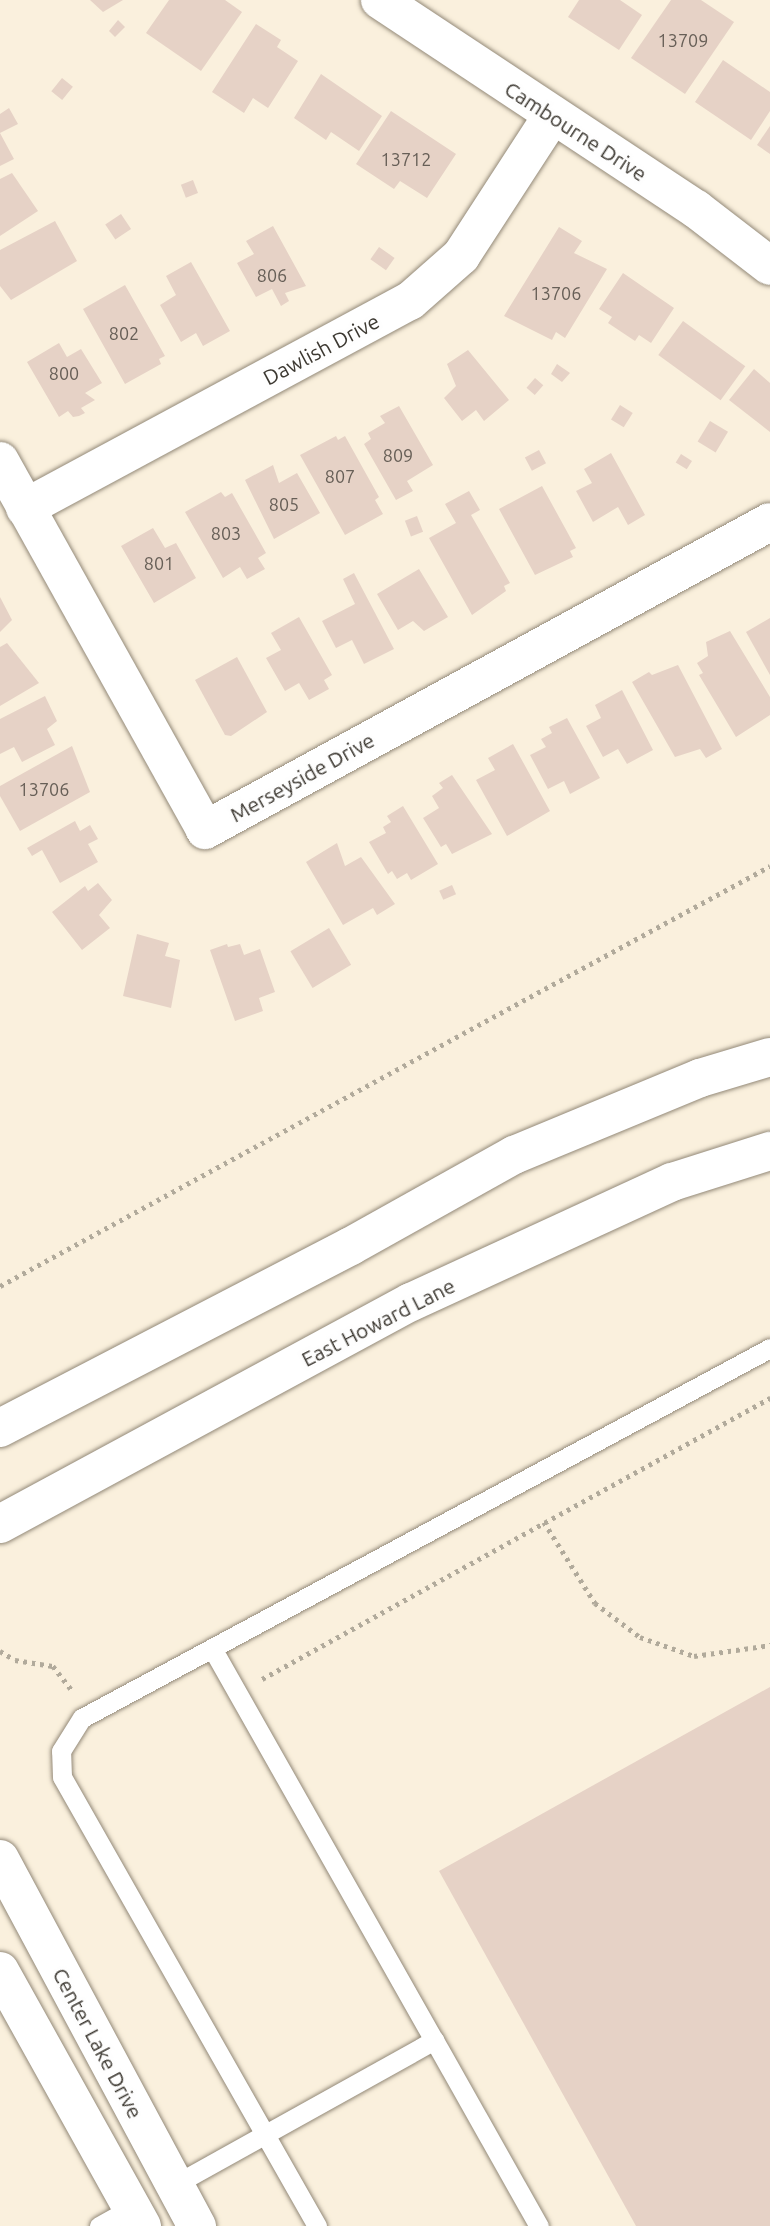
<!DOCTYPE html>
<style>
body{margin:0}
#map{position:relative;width:770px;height:2226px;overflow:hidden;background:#faf0dd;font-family:Ubuntu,sans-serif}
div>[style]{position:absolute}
.building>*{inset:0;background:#e6d2c6;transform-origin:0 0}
.path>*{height:4.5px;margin-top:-2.25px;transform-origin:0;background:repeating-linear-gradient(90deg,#b1aa9b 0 3.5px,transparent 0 8.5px)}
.roads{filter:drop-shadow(0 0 2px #938978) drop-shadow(0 0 2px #938978)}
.service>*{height:19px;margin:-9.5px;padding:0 9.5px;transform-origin:9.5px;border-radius:9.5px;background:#fff}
.minor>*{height:38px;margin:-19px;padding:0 19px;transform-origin:19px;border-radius:19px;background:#fff}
.secondary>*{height:38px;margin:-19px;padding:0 19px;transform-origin:19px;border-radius:19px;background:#fff}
span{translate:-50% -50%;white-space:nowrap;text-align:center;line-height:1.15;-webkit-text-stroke:7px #fefefe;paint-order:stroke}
.number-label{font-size:18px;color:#675f57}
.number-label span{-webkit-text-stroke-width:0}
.street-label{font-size:21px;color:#3d3932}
</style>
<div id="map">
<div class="building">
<div style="clip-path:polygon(90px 0,123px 0,103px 12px)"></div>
<div style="clip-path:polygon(169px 0,225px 0,242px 12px,201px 71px,146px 33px)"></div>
<div style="clip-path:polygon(579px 0,620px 0,642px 15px,619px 50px,568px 17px)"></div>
<div style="clip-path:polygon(671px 0,701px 0,734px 22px,685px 94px,631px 58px)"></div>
<div style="clip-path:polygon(118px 20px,125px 27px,115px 37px,109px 31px)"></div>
<div style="clip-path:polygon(256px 24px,281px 40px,277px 47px,298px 61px,268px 108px,253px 98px,244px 113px,212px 92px)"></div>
<div style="clip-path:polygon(723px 60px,770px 92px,770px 111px,751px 140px,695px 102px)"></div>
<div style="clip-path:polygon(321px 74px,382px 116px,359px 151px,331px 132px,326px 140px,294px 118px)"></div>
<div style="left:62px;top:78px;width:14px;height:17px;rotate:39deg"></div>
<div style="clip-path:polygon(9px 108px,18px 124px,0 133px,14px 159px,0 166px,0 114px)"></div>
<div style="clip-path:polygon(391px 111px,456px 154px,427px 198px,400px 181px,394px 189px,356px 164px)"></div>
<div style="clip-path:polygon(770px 126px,770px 154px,757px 145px)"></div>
<div style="clip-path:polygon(12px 173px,38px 211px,0 236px,0 179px)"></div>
<div style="left:193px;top:180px;width:14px;height:13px;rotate:69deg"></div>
<div style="left:121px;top:214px;width:18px;height:19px;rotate:56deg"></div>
<div style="clip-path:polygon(55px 221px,77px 261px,11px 300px,0 286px,0 250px)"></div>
<div style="clip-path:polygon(273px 226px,306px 286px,285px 293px,289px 301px,281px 306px,272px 289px,256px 297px,237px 263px,254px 254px,246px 241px)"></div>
<div style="clip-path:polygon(559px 227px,582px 241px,574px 253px,607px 269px,565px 338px,556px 332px,552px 340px,504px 316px)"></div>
<div style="left:379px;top:247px;width:19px;height:15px;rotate:35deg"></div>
<div style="clip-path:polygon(191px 262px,230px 331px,203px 346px,196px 333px,181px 342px,160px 305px,176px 295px,166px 276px)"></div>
<div style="clip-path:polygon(623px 273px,674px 308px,651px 343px,639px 335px,635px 341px,608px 323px,612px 317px,599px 309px)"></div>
<div style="clip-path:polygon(125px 285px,165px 356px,159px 359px,161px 364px,125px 384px,83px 309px)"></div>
<div style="left:683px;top:321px;width:77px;height:42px;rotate:36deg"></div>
<div style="clip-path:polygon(59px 343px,67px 357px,81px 349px,102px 383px,85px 393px,95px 400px,81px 408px,85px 413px,79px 416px,73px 417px,68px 411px,59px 417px,27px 362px)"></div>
<div style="clip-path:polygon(468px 350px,509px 400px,484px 421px,476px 410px,462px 421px,444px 398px,456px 386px,447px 364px)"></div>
<div style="clip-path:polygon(557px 364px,570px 373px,562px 382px,551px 374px)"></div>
<div style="clip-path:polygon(754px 369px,770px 383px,770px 432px,729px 400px)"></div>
<div style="left:535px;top:378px;width:11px;height:13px;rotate:41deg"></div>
<div style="left:620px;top:405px;width:15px;height:17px;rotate:32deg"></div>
<div style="clip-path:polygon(399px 406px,433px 465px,407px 481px,413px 491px,396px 500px,364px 444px,371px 439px,368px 433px,385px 423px,380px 416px)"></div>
<div style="left:710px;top:421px;width:21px;height:24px;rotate:31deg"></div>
<div style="clip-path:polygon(336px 436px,338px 440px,345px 436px,379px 497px,375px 500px,383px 514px,345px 535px,300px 455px)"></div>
<div style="left:539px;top:450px;width:15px;height:16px;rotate:62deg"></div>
<div style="clip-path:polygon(611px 453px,645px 515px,628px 525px,618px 507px,593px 522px,576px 491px,592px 483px,584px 469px)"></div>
<div style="left:681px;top:454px;width:13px;height:10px;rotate:32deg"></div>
<div style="clip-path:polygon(273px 465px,279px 483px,297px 473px,320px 513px,274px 539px,245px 480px)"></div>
<div style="clip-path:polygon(542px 486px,576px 548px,570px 551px,573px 557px,535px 575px,499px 509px)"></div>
<div style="clip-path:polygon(469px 491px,480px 510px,471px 515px,510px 583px,504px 586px,506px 591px,472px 615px,429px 538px,456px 523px,445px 504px)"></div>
<div style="clip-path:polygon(221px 492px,225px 497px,232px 493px,266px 553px,258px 558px,265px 569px,247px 579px,240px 567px,223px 578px,185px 512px)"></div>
<div style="left:417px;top:516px;width:17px;height:13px;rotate:69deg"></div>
<div style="clip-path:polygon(153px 528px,165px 548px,176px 543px,196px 578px,154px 603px,121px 546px)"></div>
<div style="clip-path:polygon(419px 569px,448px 617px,424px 631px,413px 621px,398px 630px,377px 594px)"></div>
<div style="clip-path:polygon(354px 573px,394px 649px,364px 664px,352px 640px,336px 648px,322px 621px,355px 604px,343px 579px)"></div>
<div style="clip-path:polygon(0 597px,12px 620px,0 632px)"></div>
<div style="clip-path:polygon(299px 617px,332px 675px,324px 680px,329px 689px,309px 700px,299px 683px,285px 691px,266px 658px,281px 650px,271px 633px)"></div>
<div style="clip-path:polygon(770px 618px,770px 675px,746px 632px)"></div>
<div style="clip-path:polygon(730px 631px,770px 697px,770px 715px,736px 737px,699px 675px,703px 673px,697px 663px,708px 656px,706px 642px)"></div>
<div style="clip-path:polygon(7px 643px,39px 683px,0 706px,0 647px)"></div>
<div style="clip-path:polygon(237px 657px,267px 712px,231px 736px,225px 735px,195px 680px)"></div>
<div style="clip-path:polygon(678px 665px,722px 749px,706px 758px,700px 749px,675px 757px,632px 682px,649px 672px,652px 675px)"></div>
<div style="clip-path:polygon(622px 690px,653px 750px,627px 764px,618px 749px,603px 757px,586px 726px,601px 718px,595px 705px)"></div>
<div style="clip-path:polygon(45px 696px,57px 721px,47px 729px,55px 745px,22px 762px,14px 747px,0 754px,0 719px)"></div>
<div style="clip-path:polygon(567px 718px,600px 778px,570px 794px,564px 781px,548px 789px,530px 755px,546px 747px,541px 739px,552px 733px,549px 727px)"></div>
<div style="clip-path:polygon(513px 744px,550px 811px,507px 836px,476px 780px,495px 770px,488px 758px)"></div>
<div style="clip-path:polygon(72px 746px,90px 792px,20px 831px,0 796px,0 786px)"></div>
<div style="clip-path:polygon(452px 775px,492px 834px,452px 854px,446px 844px,441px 847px,423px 818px,439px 808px,432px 796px,443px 788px,439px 783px)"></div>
<div style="clip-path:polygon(403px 806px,438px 864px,411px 880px,407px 873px,397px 879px,392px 871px,388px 874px,369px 842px,386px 833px,383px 827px,391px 822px,387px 816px)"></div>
<div style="clip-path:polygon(75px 821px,80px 831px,90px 825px,98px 839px,88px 844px,98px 862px,60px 883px,42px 850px,32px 856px,27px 848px)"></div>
<div style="clip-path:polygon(337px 843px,345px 866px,361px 857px,395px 904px,377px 915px,373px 908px,343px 925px,306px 862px)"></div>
<div style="clip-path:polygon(98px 883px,112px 900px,99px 915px,110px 928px,82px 950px,52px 912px,85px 886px,88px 891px)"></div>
<div style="left:452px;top:885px;width:10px;height:14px;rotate:66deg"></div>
<div style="left:329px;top:928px;width:43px;height:45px;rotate:59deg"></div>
<div style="clip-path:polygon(137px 934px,169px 943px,165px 956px,180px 960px,171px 1008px,123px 996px)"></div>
<div style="clip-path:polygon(227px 944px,228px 947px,240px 944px,244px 955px,260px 949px,275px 992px,259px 998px,263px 1011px,235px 1021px,210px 950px)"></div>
<div style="clip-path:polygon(770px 1687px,770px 2226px,636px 2226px,439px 1871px)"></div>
</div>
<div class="path">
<div style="left:0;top:1286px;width:877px;rotate:-28.61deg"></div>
<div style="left:544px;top:1522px;width:96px;rotate:57.8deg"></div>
<div style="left:595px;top:1603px;width:56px;rotate:37.1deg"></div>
<div style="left:640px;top:1637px;width:57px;rotate:19.4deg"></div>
<div style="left:694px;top:1656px;width:77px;rotate:-8.2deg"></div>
<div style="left:0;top:1651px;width:17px;rotate:31deg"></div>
<div style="left:15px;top:1660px;width:38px;rotate:9deg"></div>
<div style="left:53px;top:1666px;width:33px;rotate:52deg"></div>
<div style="left:262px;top:1679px;width:581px;rotate:-28.95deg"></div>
</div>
<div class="roads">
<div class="service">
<div style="left:212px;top:1648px;width:450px;rotate:60.5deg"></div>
<div style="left:174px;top:2185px;width:298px;rotate:-29.1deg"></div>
<div style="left:434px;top:2040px;width:214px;rotate:60.6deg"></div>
<div style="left:99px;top:2226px;width:38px;rotate:-29deg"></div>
<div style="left:317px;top:2226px;width:516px;rotate:-119.59deg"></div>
<div style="left:62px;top:1777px;width:26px;rotate:-92deg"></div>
<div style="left:61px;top:1751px;width:39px;rotate:-58deg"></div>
<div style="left:82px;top:1718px;width:781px;rotate:-28.27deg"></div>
</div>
<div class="minor">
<div style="left:380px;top:0;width:379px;rotate:33.5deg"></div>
<div style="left:696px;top:209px;width:93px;rotate:37.6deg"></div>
<div style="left:0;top:461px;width:422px;rotate:60.9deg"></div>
<div style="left:205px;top:830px;width:643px;rotate:-28.6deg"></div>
<div style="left:25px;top:508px;width:437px;rotate:-28.3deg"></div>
<div style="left:410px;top:301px;width:68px;rotate:-41.4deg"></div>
<div style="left:461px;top:256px;width:167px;rotate:-57deg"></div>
<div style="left:0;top:1859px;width:417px;rotate:61.8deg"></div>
<div style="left:0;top:1971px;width:292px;rotate:60.9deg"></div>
</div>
<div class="secondary">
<div style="left:0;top:1428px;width:395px;rotate:-27.4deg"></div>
<div style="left:351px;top:1246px;width:187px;rotate:-29.2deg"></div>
<div style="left:514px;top:1155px;width:201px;rotate:-22.5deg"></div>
<div style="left:700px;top:1078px;width:73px;rotate:-16.7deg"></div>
<div style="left:0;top:1524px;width:467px;rotate:-28.4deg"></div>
<div style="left:411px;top:1302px;width:287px;rotate:-24.7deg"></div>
<div style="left:672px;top:1182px;width:103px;rotate:-17.6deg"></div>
</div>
</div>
<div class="number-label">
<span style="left:683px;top:40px">13709</span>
<span style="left:406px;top:159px">13712</span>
<span style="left:272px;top:275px">806</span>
<span style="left:556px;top:293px">13706</span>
<span style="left:124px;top:333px">802</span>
<span style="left:64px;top:373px">800</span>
<span style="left:398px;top:455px">809</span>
<span style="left:340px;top:476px">807</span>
<span style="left:284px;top:504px">805</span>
<span style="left:226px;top:533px">803</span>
<span style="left:159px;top:563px">801</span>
<span style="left:44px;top:789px">13706</span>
</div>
<div class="street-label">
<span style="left:576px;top:131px;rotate:33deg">Cambourne Drive</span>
<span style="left:321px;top:349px;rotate:-28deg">Dawlish Drive</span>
<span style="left:302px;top:777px;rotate:-29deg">Merseyside Drive</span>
<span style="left:378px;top:1322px;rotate:-27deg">East Howard Lane</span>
<span style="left:98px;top:2043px;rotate:62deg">Center Lake Drive</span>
</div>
</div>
